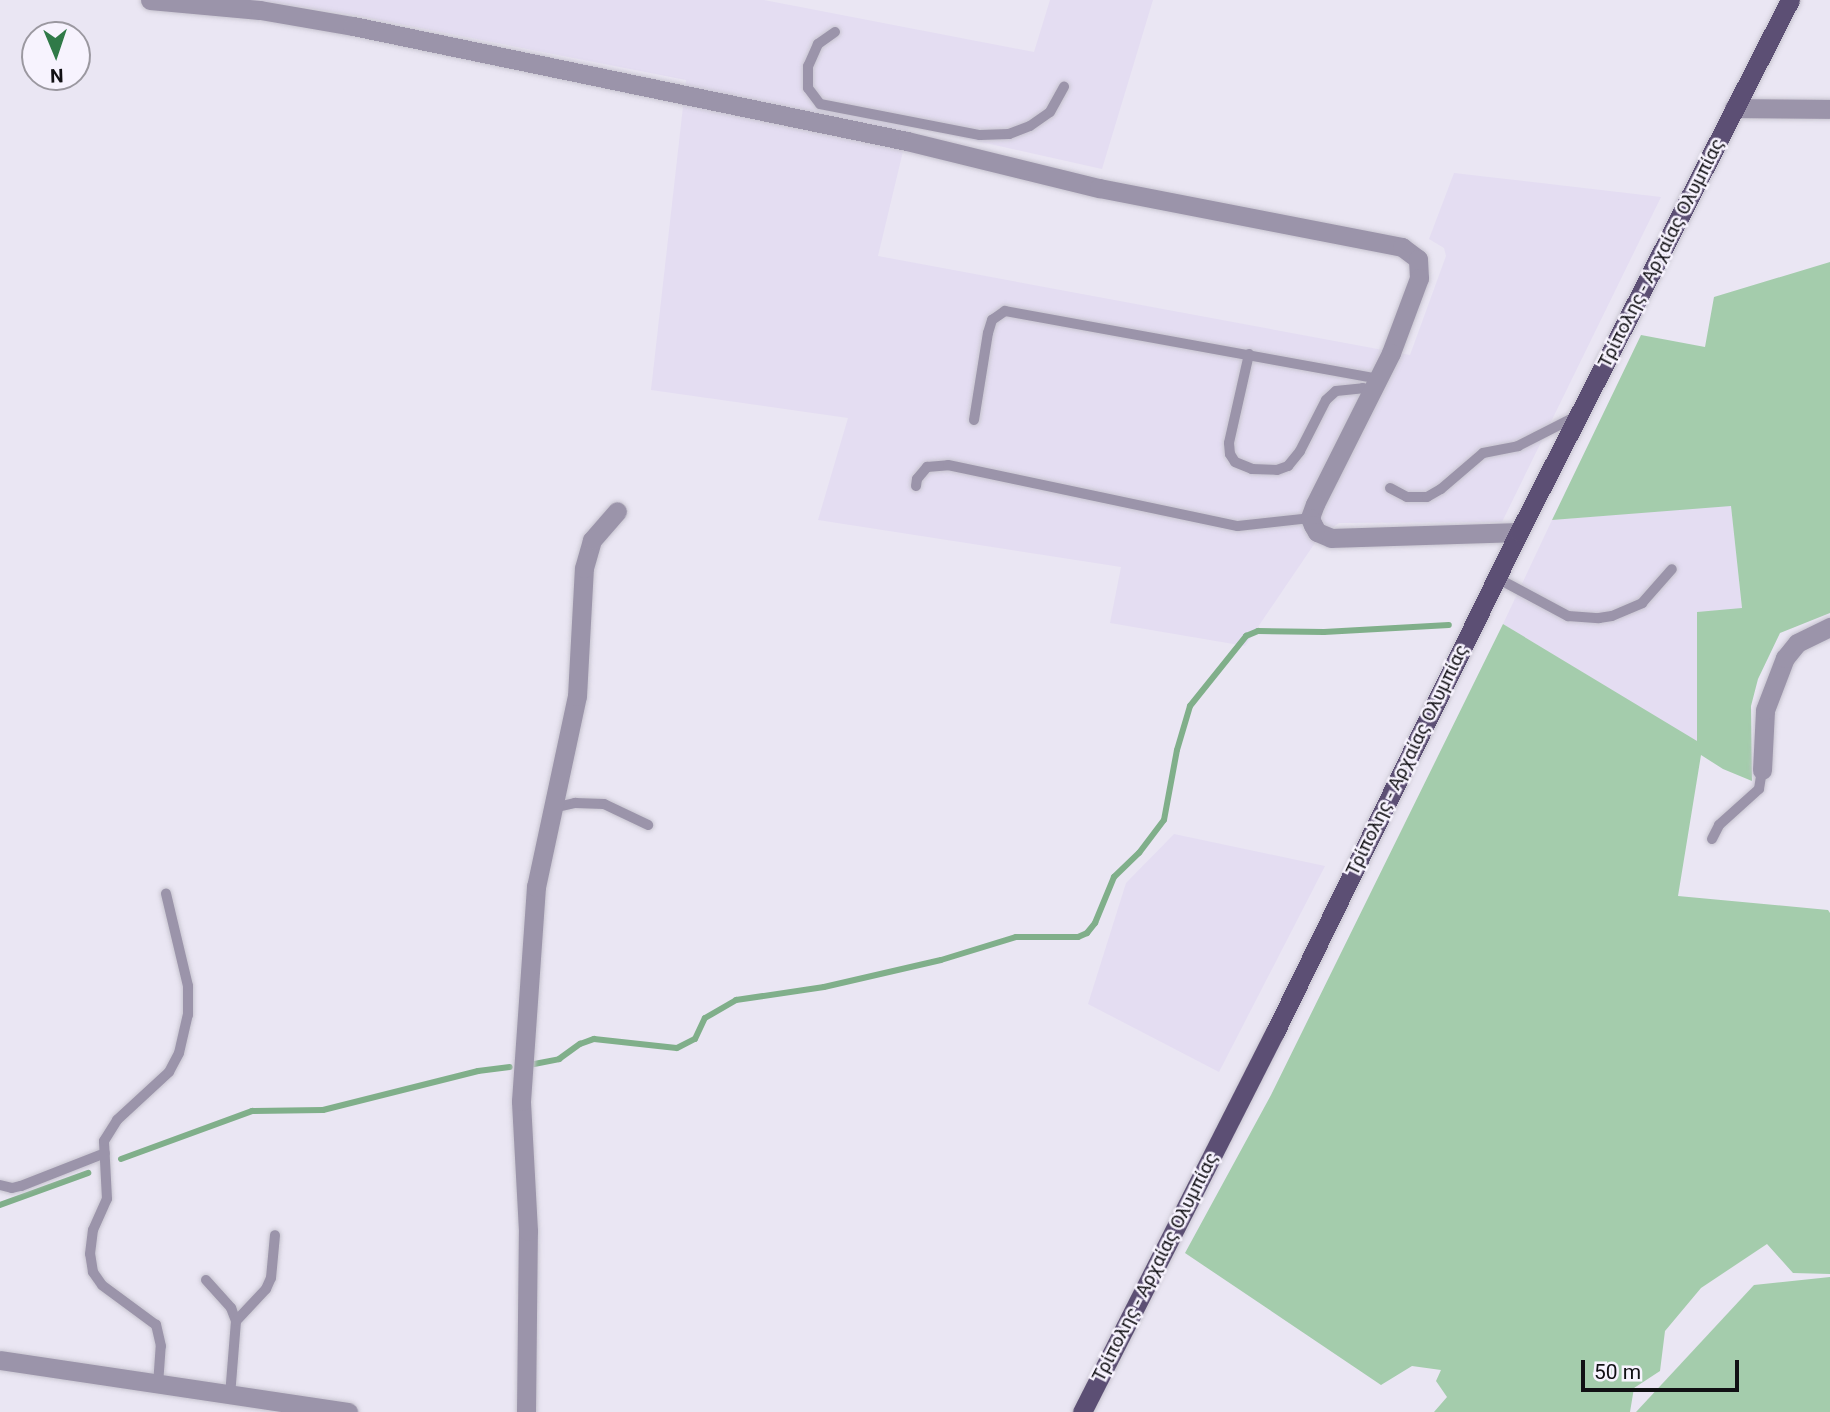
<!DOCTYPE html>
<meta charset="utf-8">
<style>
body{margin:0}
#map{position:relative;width:1830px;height:1412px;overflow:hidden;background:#eae6f3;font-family:Roboto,sans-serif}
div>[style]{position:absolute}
.built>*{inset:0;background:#e4ddf2}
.green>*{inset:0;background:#a4ccac}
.stream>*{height:6px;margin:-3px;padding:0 3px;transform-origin:3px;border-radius:3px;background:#80af8a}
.roads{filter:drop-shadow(0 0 2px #c7c4cf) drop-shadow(0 0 2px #c7c4cf)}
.service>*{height:10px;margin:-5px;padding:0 5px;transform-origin:5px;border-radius:5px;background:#9b94aa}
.minor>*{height:19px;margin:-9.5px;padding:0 9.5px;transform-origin:9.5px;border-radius:9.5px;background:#9b94aa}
.tertiary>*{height:19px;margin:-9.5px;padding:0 9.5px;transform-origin:9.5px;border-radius:9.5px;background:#9b94aa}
.primary>*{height:19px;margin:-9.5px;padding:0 9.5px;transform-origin:9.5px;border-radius:9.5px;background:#5c4f74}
span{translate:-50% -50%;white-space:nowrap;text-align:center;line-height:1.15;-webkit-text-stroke:5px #f7f3fe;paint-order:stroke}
.street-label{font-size:19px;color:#111014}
.north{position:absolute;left:21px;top:21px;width:70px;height:70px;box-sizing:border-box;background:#f7f3fe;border:2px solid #9b98a0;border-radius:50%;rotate:178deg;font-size:19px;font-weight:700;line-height:28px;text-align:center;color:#111014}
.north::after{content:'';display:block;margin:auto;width:24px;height:32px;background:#307a48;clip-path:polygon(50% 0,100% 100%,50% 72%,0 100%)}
.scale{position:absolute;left:1581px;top:1360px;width:158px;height:32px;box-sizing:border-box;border:4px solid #111014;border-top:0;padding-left:9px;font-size:21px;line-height:24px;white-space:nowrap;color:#111014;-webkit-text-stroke:5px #f7f3fe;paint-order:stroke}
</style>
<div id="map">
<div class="built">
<div style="clip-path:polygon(254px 0,764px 0,1034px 52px,1050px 0,1153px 0,1102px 169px,909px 126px,878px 256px,1410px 355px,1446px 256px,1444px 248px,1429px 239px,1454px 173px,1661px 197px,1502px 522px,1339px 523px,1319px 537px,1245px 646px,1110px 623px,1121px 567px,818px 520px,848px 418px,651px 390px,686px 80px,354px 15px)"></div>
<div style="clip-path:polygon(1731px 505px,1742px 609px,1697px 612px,1697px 742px,1503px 624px,1552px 520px)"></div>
<div style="clip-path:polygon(1174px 834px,1325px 866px,1219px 1072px,1088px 1004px,1126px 883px)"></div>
</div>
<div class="green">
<div style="clip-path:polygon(1830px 262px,1830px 613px,1780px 633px,1758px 679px,1751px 706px,1752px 781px,1723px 769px,1701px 755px,1678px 896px,1828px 910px,1830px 913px,1830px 1274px,1793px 1273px,1767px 1244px,1701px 1288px,1665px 1331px,1660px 1371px,1634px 1388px,1630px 1412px,1434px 1412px,1447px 1397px,1436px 1381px,1441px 1370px,1412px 1366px,1381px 1385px,1185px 1253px,1271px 1095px,1503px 624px,1697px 741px,1697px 612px,1742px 608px,1731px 506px,1552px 520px,1641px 335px,1705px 347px,1714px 297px)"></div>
<div style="clip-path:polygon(1830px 1277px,1830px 1412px,1636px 1412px,1754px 1285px)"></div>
</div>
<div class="stream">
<div style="left:529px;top:1065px;width:31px;rotate:-11deg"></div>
<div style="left:559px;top:1059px;width:26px;rotate:-36deg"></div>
<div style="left:580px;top:1044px;width:15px;rotate:-20deg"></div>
<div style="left:594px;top:1039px;width:83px;rotate:6.2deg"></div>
<div style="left:677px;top:1048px;width:20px;rotate:-27deg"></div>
<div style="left:695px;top:1039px;width:23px;rotate:-65deg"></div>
<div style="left:705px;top:1018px;width:36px;rotate:-30deg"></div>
<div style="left:736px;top:1000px;width:89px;rotate:-8.4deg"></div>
<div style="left:824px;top:987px;width:120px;rotate:-13deg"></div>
<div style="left:941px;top:960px;width:78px;rotate:-17deg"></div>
<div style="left:1016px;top:937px;width:62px"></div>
<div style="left:1078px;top:937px;width:10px;rotate:-24deg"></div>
<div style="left:1087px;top:933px;width:13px;rotate:-51deg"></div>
<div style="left:1095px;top:923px;width:50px;rotate:-67.6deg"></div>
<div style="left:1114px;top:877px;width:35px;rotate:-44deg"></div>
<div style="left:1139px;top:853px;width:41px;rotate:-52.9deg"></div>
<div style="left:1164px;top:820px;width:71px;rotate:-79.5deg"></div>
<div style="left:1177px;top:750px;width:46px;rotate:-73.5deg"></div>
<div style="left:1190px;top:706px;width:90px;rotate:-51.3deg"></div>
<div style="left:1246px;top:636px;width:13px;rotate:-23deg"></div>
<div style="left:1258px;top:631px;width:66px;rotate:0.9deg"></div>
<div style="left:1324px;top:632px;width:125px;rotate:-3.2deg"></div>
<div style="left:121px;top:1159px;width:140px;rotate:-20.1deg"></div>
<div style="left:252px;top:1111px;width:71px;rotate:-0.8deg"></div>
<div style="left:323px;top:1110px;width:160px;rotate:-14.1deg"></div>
<div style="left:478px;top:1071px;width:32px;rotate:-7deg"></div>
<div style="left:0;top:1205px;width:94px;rotate:-20deg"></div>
</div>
<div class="roads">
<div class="service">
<div style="left:835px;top:32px;width:21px;rotate:145deg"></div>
<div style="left:818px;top:44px;width:24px;rotate:114deg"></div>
<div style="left:808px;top:66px;width:22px;rotate:90deg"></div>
<div style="left:808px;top:88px;width:20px;rotate:53deg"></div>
<div style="left:820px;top:104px;width:163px;rotate:11deg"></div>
<div style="left:980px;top:135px;width:29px;rotate:-2deg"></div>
<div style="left:1009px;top:134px;width:22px;rotate:-21deg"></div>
<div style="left:1030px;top:126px;width:24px;rotate:-35deg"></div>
<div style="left:1050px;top:112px;width:29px;rotate:-61deg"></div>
<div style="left:1249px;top:354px;width:91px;rotate:102.7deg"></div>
<div style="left:1229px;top:443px;width:11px;rotate:85deg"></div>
<div style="left:1230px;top:454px;width:9px;rotate:58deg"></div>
<div style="left:1235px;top:462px;width:18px;rotate:22deg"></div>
<div style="left:1252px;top:469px;width:25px;rotate:2deg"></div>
<div style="left:1277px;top:470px;width:12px;rotate:-20deg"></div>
<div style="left:1288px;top:466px;width:19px;rotate:-51deg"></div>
<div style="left:1300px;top:451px;width:57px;rotate:-63deg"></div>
<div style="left:1326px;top:400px;width:13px;rotate:-42deg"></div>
<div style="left:1336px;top:391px;width:27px;rotate:-6deg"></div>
<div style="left:1363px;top:388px;width:10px;rotate:17deg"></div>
<div style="left:974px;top:420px;width:88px;rotate:-80.9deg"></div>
<div style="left:988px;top:333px;width:14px;rotate:-73deg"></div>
<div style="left:992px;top:320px;width:16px;rotate:-35deg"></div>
<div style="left:1005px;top:311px;width:379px;rotate:10.3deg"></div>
<div style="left:916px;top:486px;width:7px;rotate:-82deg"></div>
<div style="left:917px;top:479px;width:16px;rotate:-50deg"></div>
<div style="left:927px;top:467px;width:21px;rotate:-5deg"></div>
<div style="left:948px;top:465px;width:296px;rotate:11.9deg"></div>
<div style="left:1238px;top:526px;width:72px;rotate:-6.3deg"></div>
<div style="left:1390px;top:488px;width:19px;rotate:28deg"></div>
<div style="left:1407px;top:497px;width:20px"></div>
<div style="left:1427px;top:497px;width:16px;rotate:-30deg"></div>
<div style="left:1441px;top:489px;width:55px;rotate:-40.6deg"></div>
<div style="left:1483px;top:453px;width:36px;rotate:-11deg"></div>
<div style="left:1518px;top:446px;width:66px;rotate:-27deg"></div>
<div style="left:1497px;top:578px;width:81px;rotate:28.2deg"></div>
<div style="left:1568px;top:616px;width:31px;rotate:4deg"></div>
<div style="left:1599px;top:618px;width:13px;rotate:-9deg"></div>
<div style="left:1612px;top:616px;width:33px;rotate:-23deg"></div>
<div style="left:1642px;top:603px;width:45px;rotate:-48.6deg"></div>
<div style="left:553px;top:808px;width:23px;rotate:-13deg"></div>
<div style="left:575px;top:803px;width:29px;rotate:2deg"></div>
<div style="left:604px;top:804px;width:49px;rotate:25.5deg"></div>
<div style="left:1712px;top:839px;width:16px;rotate:-63deg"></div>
<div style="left:1719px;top:825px;width:54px;rotate:-42deg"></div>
<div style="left:1759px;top:789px;width:19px;rotate:-81deg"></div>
<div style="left:0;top:1185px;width:12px;rotate:14deg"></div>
<div style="left:12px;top:1188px;width:9px;rotate:-13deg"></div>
<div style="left:21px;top:1186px;width:90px;rotate:-21.4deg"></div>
<div style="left:206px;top:1280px;width:38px;rotate:48deg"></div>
<div style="left:231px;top:1308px;width:14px;rotate:69deg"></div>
<div style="left:236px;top:1321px;width:75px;rotate:94.6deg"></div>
<div style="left:236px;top:1321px;width:44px;rotate:-46.8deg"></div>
<div style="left:266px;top:1289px;width:12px;rotate:-66deg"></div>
<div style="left:271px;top:1278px;width:43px;rotate:-84.7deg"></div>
<div style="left:158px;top:1385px;width:39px;rotate:-86deg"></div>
<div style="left:161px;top:1346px;width:22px;rotate:-103deg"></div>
<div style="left:156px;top:1325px;width:67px;rotate:-143.5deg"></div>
<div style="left:102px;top:1285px;width:16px;rotate:-125deg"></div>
<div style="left:93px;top:1272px;width:18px;rotate:-99deg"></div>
<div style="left:90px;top:1254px;width:24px;rotate:-83deg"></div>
<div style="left:93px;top:1230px;width:34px;rotate:-66deg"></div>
<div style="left:107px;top:1199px;width:58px;rotate:-93deg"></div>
<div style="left:104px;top:1141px;width:25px;rotate:-58deg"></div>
<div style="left:117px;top:1120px;width:71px;rotate:-42.7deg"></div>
<div style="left:169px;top:1072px;width:21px;rotate:-62deg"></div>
<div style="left:179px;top:1053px;width:39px;rotate:-77deg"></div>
<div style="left:188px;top:1015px;width:29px;rotate:-90deg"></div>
<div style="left:188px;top:986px;width:95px;rotate:-103.4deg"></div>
</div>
<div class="minor">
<div style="left:150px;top:0;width:110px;rotate:5.2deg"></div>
<div style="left:260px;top:10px;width:94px;rotate:9.8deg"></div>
<div style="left:353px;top:26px;width:566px;rotate:11.73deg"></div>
<div style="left:907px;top:141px;width:198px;rotate:13.8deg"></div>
<div style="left:1099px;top:188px;width:309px;rotate:11deg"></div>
<div style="left:1402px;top:247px;width:20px;rotate:37deg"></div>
<div style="left:1418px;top:259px;width:19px;rotate:87deg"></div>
<div style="left:1419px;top:278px;width:80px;rotate:110.5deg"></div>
<div style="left:1391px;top:353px;width:169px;rotate:116.7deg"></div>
<div style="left:1315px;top:504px;width:15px;rotate:110deg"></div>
<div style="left:1310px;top:518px;width:8px;rotate:67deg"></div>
<div style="left:1313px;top:525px;width:8px;rotate:60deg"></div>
<div style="left:1317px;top:532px;width:15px;rotate:23deg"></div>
<div style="left:1331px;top:538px;width:188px;rotate:-1.8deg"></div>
<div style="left:1734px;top:108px;width:96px;rotate:0.6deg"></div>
<div style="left:1762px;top:770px;width:60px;rotate:-87.1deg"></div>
<div style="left:1765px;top:710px;width:56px;rotate:-69deg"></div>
<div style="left:1785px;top:658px;width:19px;rotate:-51deg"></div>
<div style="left:1797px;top:643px;width:37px;rotate:-26deg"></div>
<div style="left:526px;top:1412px;width:181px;rotate:-89.4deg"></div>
<div style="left:528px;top:1231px;width:130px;rotate:-93.1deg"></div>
<div style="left:521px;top:1101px;width:215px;rotate:-86deg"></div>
<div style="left:536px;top:887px;width:195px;rotate:-77.9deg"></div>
<div style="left:577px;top:696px;width:128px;rotate:-86.9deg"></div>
<div style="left:584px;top:568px;width:29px;rotate:-74deg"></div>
<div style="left:592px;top:540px;width:38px;rotate:-49deg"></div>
</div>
<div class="tertiary">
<div style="left:0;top:1360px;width:352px;rotate:8.5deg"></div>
</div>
<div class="primary">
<div style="left:1082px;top:1412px;width:426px;rotate:-63.1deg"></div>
<div style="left:1275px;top:1032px;width:556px;rotate:-63.99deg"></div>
<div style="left:1519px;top:532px;width:597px;rotate:-63.01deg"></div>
</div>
</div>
<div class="street-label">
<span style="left:1661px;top:253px;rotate:-63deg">Τρίπολης - Αρχαίας Ολυμπίας</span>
<span style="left:1407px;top:760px;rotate:-64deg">Τρίπολης - Αρχαίας Ολυμπίας</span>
<span style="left:1155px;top:1267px;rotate:-63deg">Τρίπολης - Αρχαίας Ολυμπίας</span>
</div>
<div class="north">N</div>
<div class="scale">50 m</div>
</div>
